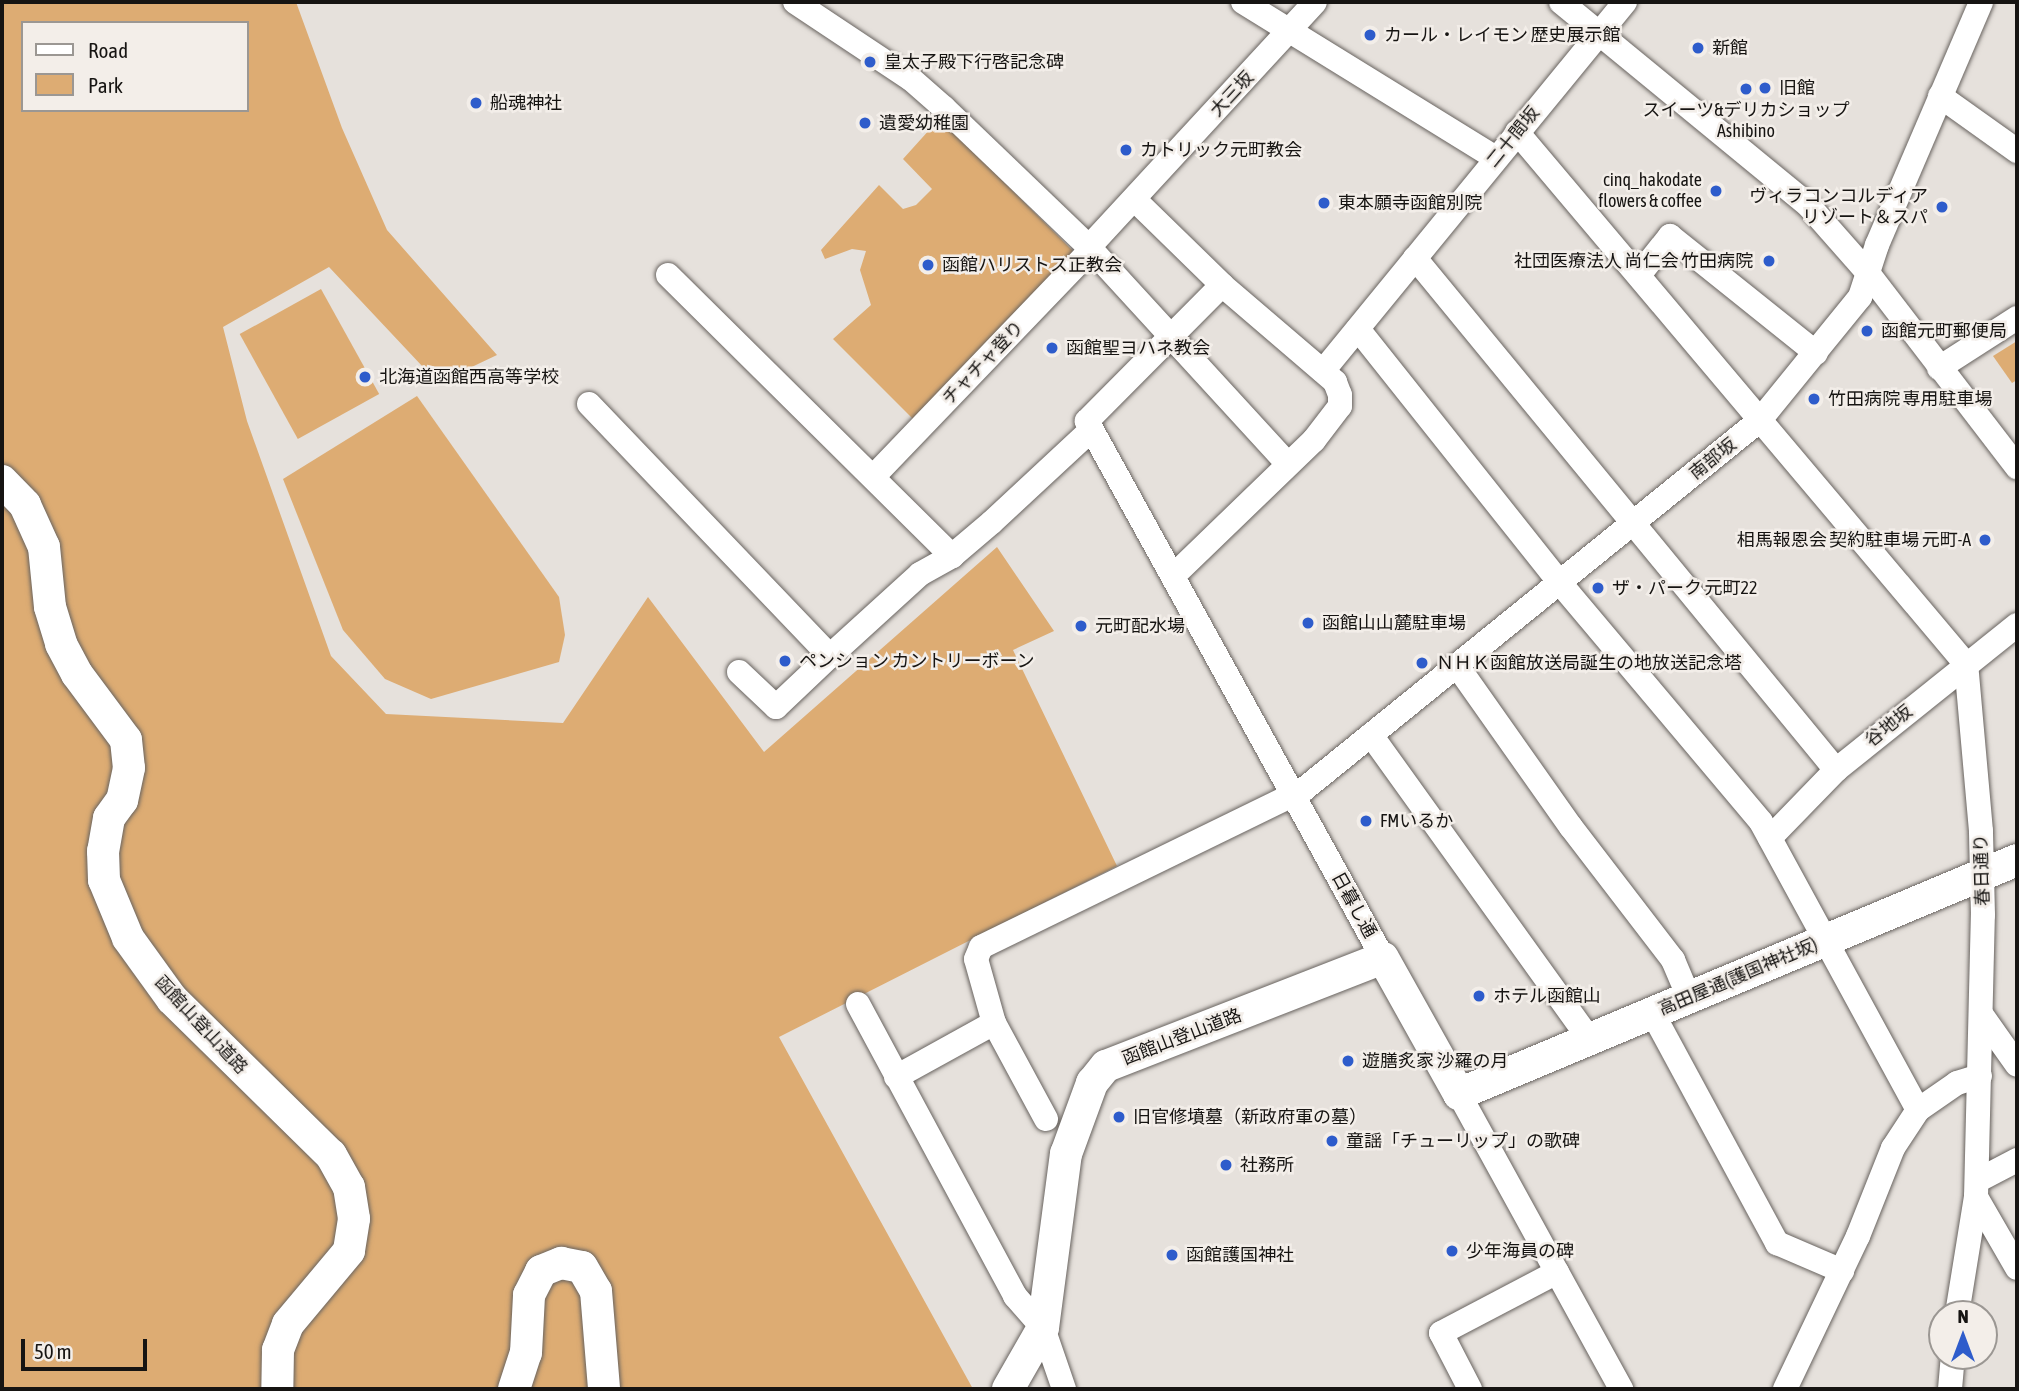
<!DOCTYPE html>
<meta charset="utf-8">
<style>
body{margin:0}
#map{position:relative;width:2019px;height:1391px;overflow:hidden;background:#e6e1dc;font-family:"Asap Condensed","Noto Sans JP",sans-serif}
div>[style]{position:absolute}
.green>*{inset:0;background:#ddac73;transform-origin:0 0}
.roads{filter:drop-shadow(0 0 2px #68635f) drop-shadow(0 0 2px #68635f)}
.minor>*{height:24px;margin:-12px;padding:0 12px;transform-origin:12px;border-radius:12px;background:#fff}
.major>*{height:32px;margin:-16px;padding:0 16px;transform-origin:16px;border-radius:16px;background:#fff}
.dots>*{width:19px;height:19px;translate:-50% -50%;box-sizing:border-box;border:4px solid #f3eee9;border-radius:50%}
span{translate:-50% -50%;white-space:nowrap;text-align:center;line-height:1.15;-webkit-text-stroke:5px #f3eee9;paint-order:stroke}
.poi-label{font-size:18px;color:#161412}
.left{translate:0 -50%;text-align:left}
.right{translate:-100% -50%;text-align:right}
.street-label{font-size:18px;color:#161412}
.frame{position:absolute;inset:0;border:4px solid #161412;pointer-events:none}
.legend{position:absolute;left:21px;top:21px;width:228px;height:91px;box-sizing:border-box;background:#f3eee9;border:2px solid #9b9793;margin:0;padding:9px 12px;list-style:none;font-size:21px;color:#161412}
.legend li{display:flex;align-items:center;gap:14px;height:35px}
.legend b{width:35px;border:2px solid #9b9793}
.north{position:absolute;left:1928px;top:1300px;width:70px;height:70px;box-sizing:border-box;background:#f3eee9;border:2px solid #9b9793;border-radius:50%;rotate:0deg;font-size:19px;font-weight:700;line-height:28px;text-align:center;color:#161412}
.north::after{content:'';display:block;margin:auto;width:24px;height:32px;background:#2e5ccb;clip-path:polygon(50% 0,100% 100%,50% 72%,0 100%)}
.scale{position:absolute;left:21px;top:1339px;width:126px;height:32px;box-sizing:border-box;border:4px solid #161412;border-top:0;padding-left:9px;font-size:21px;line-height:24px;white-space:nowrap;color:#161412;-webkit-text-stroke:5px #f3eee9;paint-order:stroke}
</style>
<div id="map">
<div class="green">
<div style="clip-path:polygon(evenodd,2px 2px,296px 2px,342px 128px,387px 230px,497px 355px,438px 383px,329px 267px,223px 327px,247px 421px,331px 656px,386px 714px,563px 723px,648px 597px,764px 752px,997px 547px,1054px 631px,1013px 650px,1117px 866px,779px 1037px,973px 1389px,2px 1389px,2px 2px,23px 23px,247px 23px,247px 110px,23px 110px,23px 23px)"></div>
<div style="clip-path:polygon(940px 118px,1076px 254px,918px 424px,833px 339px,871px 305px,860px 270px,866px 251px,852px 249px,825px 259px,821px 250px,879px 185px,903px 209px,916px 205px,932px 189px,903px 159px)"></div>
<div style="left:321px;top:289px;width:120px;height:93px;rotate:61deg"></div>
<div style="clip-path:polygon(2017px 341px,2017px 380px,2012px 383px,1993px 356px)"></div>
<div style="clip-path:polygon(417px 396px,559px 597px,565px 635px,559px 662px,431px 699px,385px 679px,343px 630px,283px 479px)"></div>
</div>
<div class="roads">
<div class="minor">
<div style="left:795px;top:2px;width:139px;rotate:33.6deg"></div>
<div style="left:911px;top:79px;width:44px;rotate:41.3deg"></div>
<div style="left:944px;top:108px;width:201px;rotate:43.8deg"></div>
<div style="left:1089px;top:247px;width:294px;rotate:47.5deg"></div>
<div style="left:1243px;top:2px;width:297px;rotate:31.7deg"></div>
<div style="left:1561px;top:2px;width:321px;rotate:39.4deg"></div>
<div style="left:1809px;top:206px;width:89px;rotate:48.6deg"></div>
<div style="left:1868px;top:273px;width:245px;rotate:52.5deg"></div>
<div style="left:1940px;top:96px;width:95px;rotate:35.5deg"></div>
<div style="left:1517px;top:132px;width:696px;rotate:49.84deg"></div>
<div style="left:1134px;top:199px;width:123px;rotate:44.3deg"></div>
<div style="left:1222px;top:285px;width:149px;rotate:40.6deg"></div>
<div style="left:1335px;top:382px;width:14px;rotate:69deg"></div>
<div style="left:1340px;top:395px;width:11px;rotate:90deg"></div>
<div style="left:1340px;top:406px;width:43px;rotate:127.4deg"></div>
<div style="left:1314px;top:440px;width:196px;rotate:136deg"></div>
<div style="left:1089px;top:247px;width:333px;rotate:-47.3deg"></div>
<div style="left:1415px;top:258px;width:663px;rotate:50.57deg"></div>
<div style="left:668px;top:275px;width:400px;rotate:44.7deg"></div>
<div style="left:1639px;top:275px;width:50px;rotate:-51.5deg"></div>
<div style="left:1670px;top:236px;width:187px;rotate:38.7deg"></div>
<div style="left:1222px;top:285px;width:192px;rotate:134.8deg"></div>
<div style="left:1087px;top:421px;width:613px;rotate:61.14deg"></div>
<div style="left:1358px;top:329px;width:325px;rotate:51.5deg"></div>
<div style="left:1560px;top:583px;width:312px;rotate:49.9deg"></div>
<div style="left:1761px;top:822px;width:328px;rotate:61.4deg"></div>
<div style="left:1939px;top:368px;width:93px;rotate:-32.7deg"></div>
<div style="left:1323px;top:371px;width:477px;rotate:-50.7deg"></div>
<div style="left:589px;top:404px;width:349px;rotate:46.3deg"></div>
<div style="left:830px;top:656px;width:122px;rotate:-42.3deg"></div>
<div style="left:920px;top:574px;width:37px;rotate:-29deg"></div>
<div style="left:952px;top:556px;width:52px;rotate:-40.4deg"></div>
<div style="left:992px;top:522px;width:135px;rotate:-42.9deg"></div>
<div style="left:874px;top:476px;width:313px;rotate:-46.2deg"></div>
<div style="left:1458px;top:667px;width:196px;rotate:54.8deg"></div>
<div style="left:1571px;top:827px;width:168px;rotate:52.5deg"></div>
<div style="left:1673px;top:960px;width:39px;rotate:67deg"></div>
<div style="left:739px;top:672px;width:51px;rotate:43.4deg"></div>
<div style="left:776px;top:707px;width:74px;rotate:-43.4deg"></div>
<div style="left:1371px;top:735px;width:373px;rotate:54.3deg"></div>
<div style="left:1770px;top:838px;width:95px;rotate:-45.9deg"></div>
<div style="left:1836px;top:770px;width:232px;rotate:-38.7deg"></div>
<div style="left:858px;top:1004px;width:332px;rotate:61.7deg"></div>
<div style="left:1015px;top:1296px;width:43px;rotate:48.8deg"></div>
<div style="left:1043px;top:1328px;width:65px;rotate:71deg"></div>
<div style="left:1652px;top:1012px;width:263px;rotate:61.6deg"></div>
<div style="left:1777px;top:1243px;width:71px;rotate:23.3deg"></div>
<div style="left:1981px;top:1014px;width:62px;rotate:54.8deg"></div>
<div style="left:896px;top:1077px;width:112px;rotate:-28.9deg"></div>
<div style="left:1459px;top:1094px;width:337px;rotate:61.2deg"></div>
<div style="left:1046px;top:1119px;width:109px;rotate:-118.4deg"></div>
<div style="left:994px;top:1023px;width:66px;rotate:-105.7deg"></div>
<div style="left:976px;top:959px;width:13px;rotate:-67deg"></div>
<div style="left:981px;top:947px;width:358px;rotate:-26deg"></div>
<div style="left:1303px;top:790px;width:588px;rotate:-38.99deg"></div>
<div style="left:1760px;top:420px;width:159px;rotate:-50.9deg"></div>
<div style="left:1860px;top:297px;width:55px;rotate:-71.9deg"></div>
<div style="left:1877px;top:245px;width:264px;rotate:-66.8deg"></div>
<div style="left:1977px;top:1181px;width:45px;rotate:-27.7deg"></div>
<div style="left:1976px;top:1197px;width:82px;rotate:60deg"></div>
<div style="left:1957px;top:1314px;width:119px;rotate:-80.8deg"></div>
<div style="left:1976px;top:1197px;width:282px;rotate:-88.6deg"></div>
<div style="left:1983px;top:915px;width:84px;rotate:-91.4deg"></div>
<div style="left:1981px;top:831px;width:168px;rotate:-95.1deg"></div>
<div style="left:1470px;top:1389px;width:63px;rotate:-117.4deg"></div>
<div style="left:1441px;top:1333px;width:131px;rotate:-27.7deg"></div>
<div style="left:1785px;top:1389px;width:170px;rotate:-64.5deg"></div>
<div style="left:1858px;top:1236px;width:95px;rotate:-68.3deg"></div>
<div style="left:1893px;top:1148px;width:45px;rotate:-56.7deg"></div>
<div style="left:1918px;top:1110px;width:47px;rotate:-34.7deg"></div>
<div style="left:1957px;top:1083px;width:24px;rotate:-17deg"></div>
<div style="left:1950px;top:1389px;width:33px;rotate:-85deg"></div>
</div>
<div class="major">
<div style="left:2px;top:481px;width:33px;rotate:46deg"></div>
<div style="left:25px;top:505px;width:46px;rotate:65.7deg"></div>
<div style="left:44px;top:547px;width:60px;rotate:84.3deg"></div>
<div style="left:50px;top:607px;width:39px;rotate:73deg"></div>
<div style="left:61px;top:644px;width:34px;rotate:62deg"></div>
<div style="left:77px;top:674px;width:82px;rotate:53.4deg"></div>
<div style="left:126px;top:740px;width:28px;rotate:84deg"></div>
<div style="left:129px;top:768px;width:33px;rotate:102deg"></div>
<div style="left:122px;top:800px;width:22px;rotate:126deg"></div>
<div style="left:109px;top:818px;width:34px;rotate:100deg"></div>
<div style="left:103px;top:851px;width:29px;rotate:88deg"></div>
<div style="left:104px;top:880px;width:63px;rotate:67.5deg"></div>
<div style="left:128px;top:938px;width:75px;rotate:54.2deg"></div>
<div style="left:172px;top:999px;width:223px;rotate:44.5deg"></div>
<div style="left:331px;top:1155px;width:37px;rotate:61deg"></div>
<div style="left:349px;top:1187px;width:32px;rotate:81deg"></div>
<div style="left:354px;top:1219px;width:32px;rotate:99deg"></div>
<div style="left:349px;top:1251px;width:95px;rotate:129.9deg"></div>
<div style="left:288px;top:1324px;width:28px;rotate:111deg"></div>
<div style="left:278px;top:1350px;width:39px;rotate:91deg"></div>
<div style="left:514px;top:1389px;width:38px;rotate:-72deg"></div>
<div style="left:526px;top:1353px;width:58px;rotate:-87deg"></div>
<div style="left:529px;top:1295px;width:27px;rotate:-63deg"></div>
<div style="left:541px;top:1271px;width:22px;rotate:-22deg"></div>
<div style="left:561px;top:1263px;width:21px;rotate:11deg"></div>
<div style="left:582px;top:1267px;width:28px;rotate:60deg"></div>
<div style="left:596px;top:1291px;width:98px;rotate:85.3deg"></div>
<div style="left:1008px;top:1389px;width:70px;rotate:-60.2deg"></div>
<div style="left:1043px;top:1328px;width:176px;rotate:-82.5deg"></div>
<div style="left:1066px;top:1154px;width:76px;rotate:-69.9deg"></div>
<div style="left:1092px;top:1083px;width:22px;rotate:-51deg"></div>
<div style="left:1106px;top:1066px;width:297px;rotate:-21.3deg"></div>
<div style="left:1383px;top:958px;width:156px;rotate:60.8deg"></div>
<div style="left:1459px;top:1094px;width:605px;rotate:-22.75deg"></div>
</div>
</div>
<div class="dots">
<div style="left:1370px;top:35px;background:#2e5ccb"></div>
<div style="left:1698px;top:48px;background:#2e5ccb"></div>
<div style="left:870px;top:62px;background:#2e5ccb"></div>
<div style="left:1765px;top:88px;background:#2e5ccb"></div>
<div style="left:1746px;top:89px;background:#2e5ccb"></div>
<div style="left:476px;top:103px;background:#2e5ccb"></div>
<div style="left:865px;top:123px;background:#2e5ccb"></div>
<div style="left:1126px;top:150px;background:#2e5ccb"></div>
<div style="left:1716px;top:191px;background:#2e5ccb"></div>
<div style="left:1324px;top:203px;background:#2e5ccb"></div>
<div style="left:1942px;top:207px;background:#2e5ccb"></div>
<div style="left:1769px;top:261px;background:#2e5ccb"></div>
<div style="left:928px;top:265px;background:#2e5ccb"></div>
<div style="left:1867px;top:331px;background:#2e5ccb"></div>
<div style="left:1052px;top:348px;background:#2e5ccb"></div>
<div style="left:365px;top:377px;background:#2e5ccb"></div>
<div style="left:1814px;top:399px;background:#2e5ccb"></div>
<div style="left:1985px;top:540px;background:#2e5ccb"></div>
<div style="left:1598px;top:588px;background:#2e5ccb"></div>
<div style="left:1308px;top:623px;background:#2e5ccb"></div>
<div style="left:1081px;top:626px;background:#2e5ccb"></div>
<div style="left:785px;top:661px;background:#2e5ccb"></div>
<div style="left:1422px;top:663px;background:#2e5ccb"></div>
<div style="left:1366px;top:821px;background:#2e5ccb"></div>
<div style="left:1479px;top:996px;background:#2e5ccb"></div>
<div style="left:1348px;top:1061px;background:#2e5ccb"></div>
<div style="left:1119px;top:1117px;background:#2e5ccb"></div>
<div style="left:1332px;top:1141px;background:#2e5ccb"></div>
<div style="left:1226px;top:1165px;background:#2e5ccb"></div>
<div style="left:1452px;top:1251px;background:#2e5ccb"></div>
<div style="left:1172px;top:1255px;background:#2e5ccb"></div>
</div>
<div class="poi-label">
<span class="left" style="left:1384px;top:35px">カール・レイモン 歴史展示館</span>
<span class="left" style="left:1712px;top:48px">新館</span>
<span class="left" style="left:884px;top:62px">皇太子殿下行啓記念碑</span>
<span class="left" style="left:1779px;top:88px">旧館</span>
<span class="left" style="left:490px;top:103px">船魂神社</span>
<span style="left:1746px;top:121px">スイーツ&amp;デリカショップ<br>Ashibino</span>
<span class="left" style="left:879px;top:123px">遺愛幼稚園</span>
<span class="left" style="left:1140px;top:150px">カトリック元町教会</span>
<span class="right" style="left:1702px;top:191px">cinq_hakodate<br>flowers &amp; coffee</span>
<span class="right" style="left:1928px;top:207px">ヴィラコンコルディア<br>リゾート＆スパ</span>
<span class="left" style="left:1338px;top:203px">東本願寺函館別院</span>
<span class="right" style="left:1753px;top:261px">社団医療法人 尚仁会 竹田病院</span>
<span class="left" style="left:942px;top:265px">函館ハリストス正教会</span>
<span class="left" style="left:1881px;top:331px">函館元町郵便局</span>
<span class="left" style="left:1066px;top:348px">函館聖ヨハネ教会</span>
<span class="left" style="left:379px;top:377px">北海道函館西高等学校</span>
<span class="left" style="left:1828px;top:399px">竹田病院 専用駐車場</span>
<span class="right" style="left:1971px;top:540px">相馬報恩会 契約駐車場 元町-A</span>
<span class="left" style="left:1612px;top:588px">ザ・パーク 元町22</span>
<span class="left" style="left:1322px;top:623px">函館山山麓駐車場</span>
<span class="left" style="left:1095px;top:626px">元町配水場</span>
<span class="left" style="left:799px;top:661px">ペンション カントリーボーン</span>
<span class="left" style="left:1436px;top:663px">ＮＨＫ函館放送局誕生の地放送記念塔</span>
<span class="left" style="left:1380px;top:821px">FMいるか</span>
<span class="left" style="left:1493px;top:996px">ホテル函館山</span>
<span class="left" style="left:1362px;top:1061px">遊膳炙家 沙羅の月</span>
<span class="left" style="left:1133px;top:1117px">旧官修墳墓（新政府軍の墓）</span>
<span class="left" style="left:1346px;top:1141px">童謡「チューリップ」の歌碑</span>
<span class="left" style="left:1240px;top:1165px">社務所</span>
<span class="left" style="left:1466px;top:1251px">少年海員の碑</span>
<span class="left" style="left:1186px;top:1255px">函館護国神社</span>
</div>
<div class="street-label">
<span style="left:1232px;top:94px;rotate:-47deg">大三坂</span>
<span style="left:1513px;top:137px;rotate:-51deg">二十間坂</span>
<span style="left:983px;top:363px;rotate:-46deg">チャチャ登り</span>
<span style="left:1713px;top:459px;rotate:-39deg">南部坂</span>
<span style="left:1889px;top:726px;rotate:-39deg">谷地坂</span>
<span style="left:1982px;top:870px;rotate:-92deg">春日通り</span>
<span style="left:1354px;top:905px;rotate:61deg">日暮し通</span>
<span style="left:1738px;top:977px;rotate:-23deg">高田屋通(護国神社坂)</span>
<span style="left:201px;top:1025px;rotate:47deg">函館山登山道路</span>
<span style="left:1182px;top:1037px;rotate:-21deg">函館山登山道路</span>
</div>
<div class="frame"></div>
<ul class="legend">
<li><b style="height:9px;background:#fff"></b>Road</li>
<li><b style="height:19px;background:#ddac73"></b>Park</li>
</ul>
<div class="north">N</div>
<div class="scale">50 m</div>
</div>
